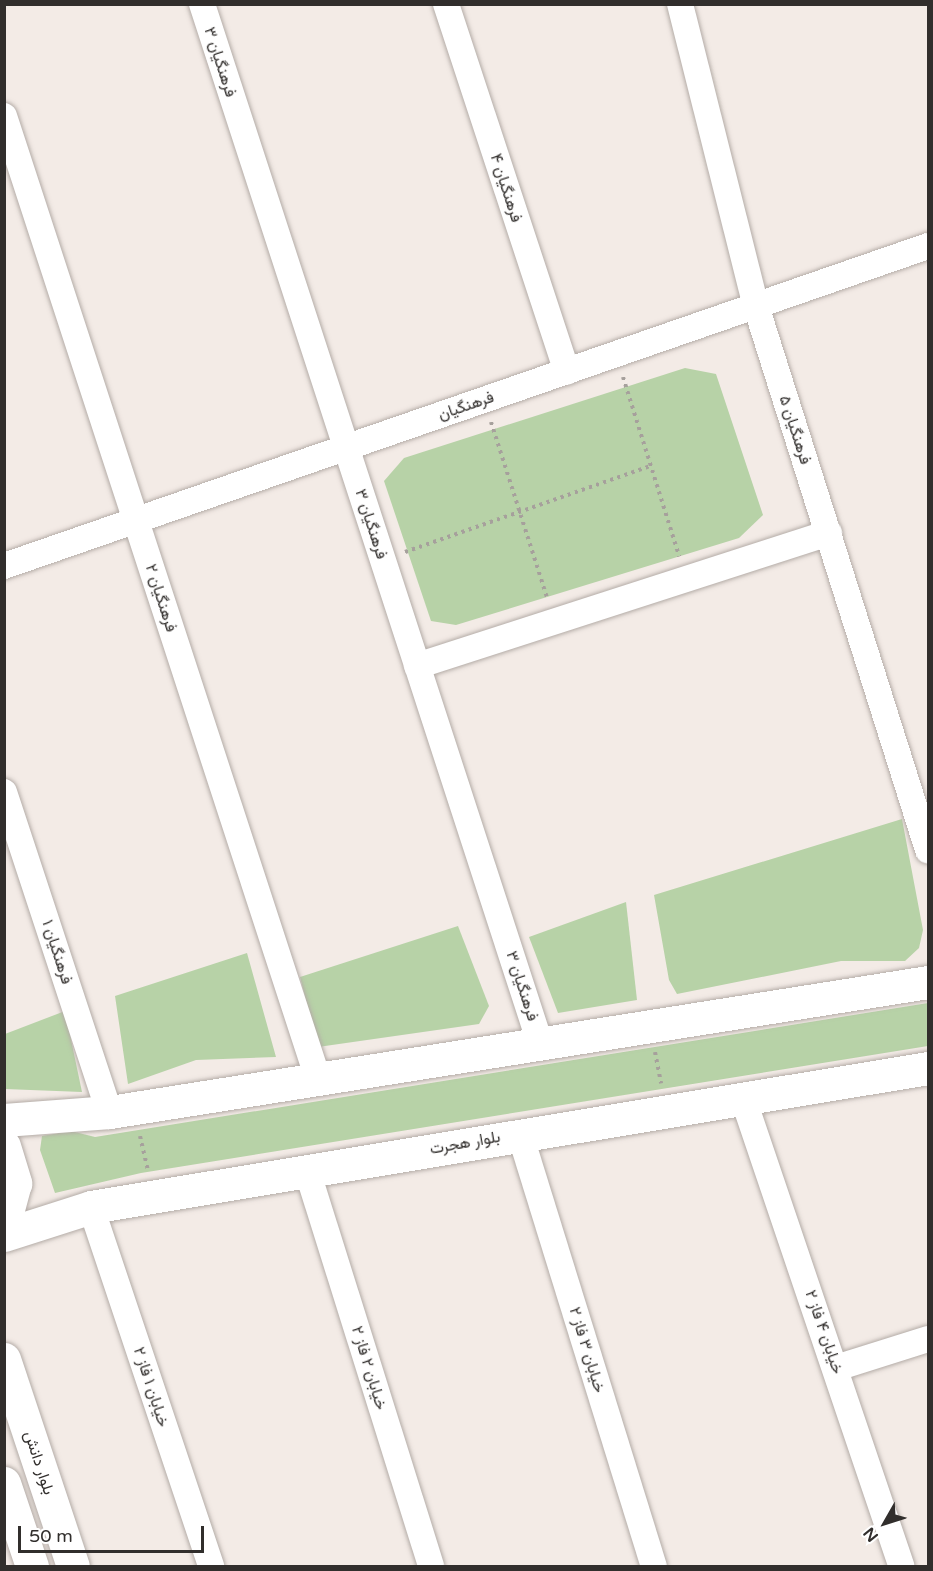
<!DOCTYPE html>
<meta charset="utf-8">
<style>
body{margin:0}
#map{position:relative;width:933px;height:1571px;overflow:hidden;background:#f3ebe6;font-family:"Varela Round",Vazirmatn,sans-serif}
div>[style]{position:absolute}
.green>*{inset:0;background:#b7d2a7}
.path>*{height:4px;margin-top:-2px;transform-origin:0;background:repeating-linear-gradient(90deg,#a6a09c 0 3px,transparent 0 7.5px)}
.roads{filter:drop-shadow(0 0 2px #b4aca7) drop-shadow(0 0 2px #b4aca7)}
.minor>*{height:26px;margin:-13px;padding:0 13px;transform-origin:13px;border-radius:13px;background:#fff}
.secondary>*{height:33px;margin:-16.5px;padding:0 16.5px;transform-origin:16.5px;border-radius:16.5px;background:#fff}
span{translate:-50% -50%;white-space:nowrap;text-align:center;line-height:1.15;-webkit-text-stroke:5px #fff;paint-order:stroke}
.street-label{font-size:16px;color:#312e2c}
.frame{position:absolute;inset:0;border:6px solid #312e2c;pointer-events:none}
.north{position:absolute;left:855px;top:1493px;width:60px;height:60px;-webkit-text-stroke:4px #fff;paint-order:stroke;rotate:231deg;font-size:16px;font-weight:700;line-height:24px;text-align:center;color:#312e2c}
.north::after{content:'';display:block;margin:auto;width:21px;height:27px;background:#312e2c;clip-path:polygon(50% 0,100% 100%,50% 72%,0 100%)}
.scale{position:absolute;left:18px;top:1526px;width:186px;height:27px;box-sizing:border-box;border:3px solid #312e2c;border-top:0;padding-left:8px;font-size:18px;line-height:21px;white-space:nowrap;color:#312e2c;-webkit-text-stroke:4px #fff;paint-order:stroke}
</style>
<div id="map">
<div class="green">
<div style="clip-path:polygon(685px 368px,716px 374px,763px 515px,739px 538px,456px 625px,431px 621px,384px 481px,404px 458px)"></div>
<div style="clip-path:polygon(902px 819px,923px 930px,919px 948px,905px 961px,841px 961px,677px 994px,669px 980px,654px 895px)"></div>
<div style="clip-path:polygon(626px 902px,637px 1000px,558px 1013px,529px 937px)"></div>
<div style="clip-path:polygon(458px 926px,489px 1006px,479px 1024px,318px 1047px,300px 977px)"></div>
<div style="clip-path:polygon(247px 953px,276px 1057px,196px 1060px,128px 1084px,115px 996px)"></div>
<div style="clip-path:polygon(928px 1003px,928px 1046px,141px 1173px,55px 1193px,40px 1150px,42px 1136px,71px 1131px,95px 1137px)"></div>
<div style="clip-path:polygon(65px 1011px,82px 1092px,5px 1089px,5px 1034px)"></div>
</div>
<div class="path">
<div style="left:623px;top:377px;width:188px;rotate:72.6deg"></div>
<div style="left:491px;top:422px;width:185px;rotate:72.3deg"></div>
<div style="left:405px;top:552px;width:261px;rotate:-19.3deg"></div>
<div style="left:655px;top:1052px;width:32px;rotate:79deg"></div>
<div style="left:140px;top:1136px;width:35px;rotate:77deg"></div>
</div>
<div class="roads">
<div class="minor">
<div style="left:202px;top:4px;width:1093px;rotate:71.98deg"></div>
<div style="left:446px;top:4px;width:387px;rotate:71.8deg"></div>
<div style="left:680px;top:4px;width:311px;rotate:75.9deg"></div>
<div style="left:756px;top:306px;width:571px;rotate:72.45deg"></div>
<div style="left:4px;top:116px;width:1013px;rotate:71.94deg"></div>
<div style="left:4px;top:566px;width:978px;rotate:-19.1deg"></div>
<div style="left:417px;top:666px;width:433px;rotate:-17.9deg"></div>
<div style="left:4px;top:792px;width:337px;rotate:71.8deg"></div>
<div style="left:743px;top:1098px;width:494px;rotate:71.3deg"></div>
<div style="left:520px;top:1134px;width:452px;rotate:72.8deg"></div>
<div style="left:307px;top:1170px;width:415px;rotate:72.6deg"></div>
<div style="left:91px;top:1207px;width:379px;rotate:71.5deg"></div>
<div style="left:836px;top:1368px;width:96px;rotate:-17.5deg"></div>
</div>
<div class="secondary">
<div style="left:4px;top:1120px;width:106px;rotate:-4.3deg"></div>
<div style="left:110px;top:1112px;width:828px;rotate:-9.03deg"></div>
<div style="left:4px;top:1146px;width:39px;rotate:73deg"></div>
<div style="left:15px;top:1183px;width:42px;rotate:105deg"></div>
<div style="left:4px;top:1235px;width:91px;rotate:-17.8deg"></div>
<div style="left:91px;top:1207px;width:848px;rotate:-9.43deg"></div>
<div style="left:4px;top:1359px;width:218px;rotate:71.6deg"></div>
<div style="left:4px;top:1483px;width:88px;rotate:71.4deg"></div>
</div>
</div>
<div class="street-label">
<span style="left:220px;top:62px;rotate:72deg">فرهنگیان ۳</span>
<span style="left:506px;top:188px;rotate:72deg">فرهنگیان ۴</span>
<span style="left:466px;top:406px;rotate:-19deg">فرهنگیان</span>
<span style="left:795px;top:430px;rotate:72deg">فرهنگیان ۵</span>
<span style="left:371px;top:524px;rotate:72deg">فرهنگیان ۳</span>
<span style="left:161px;top:598px;rotate:72deg">فرهنگیان ۲</span>
<span style="left:57px;top:952px;rotate:72deg">فرهنگیان ۱</span>
<span style="left:522px;top:986px;rotate:72deg">فرهنگیان ۳</span>
<span style="left:465px;top:1143px;rotate:-10deg">بلوار هجرت</span>
<span style="left:824px;top:1332px;rotate:71deg">خیابان ۴ فاز ۲</span>
<span style="left:587px;top:1350px;rotate:73deg">خیابان ۳ فاز ۲</span>
<span style="left:369px;top:1368px;rotate:73deg">خیابان ۲ فاز ۲</span>
<span style="left:151px;top:1387px;rotate:72deg">خیابان ۱ فاز ۲</span>
<span style="left:39px;top:1463px;rotate:72deg">بلوار دانش</span>
</div>
<div class="frame"></div>
<div class="north">N</div>
<div class="scale">50 m</div>
</div>
